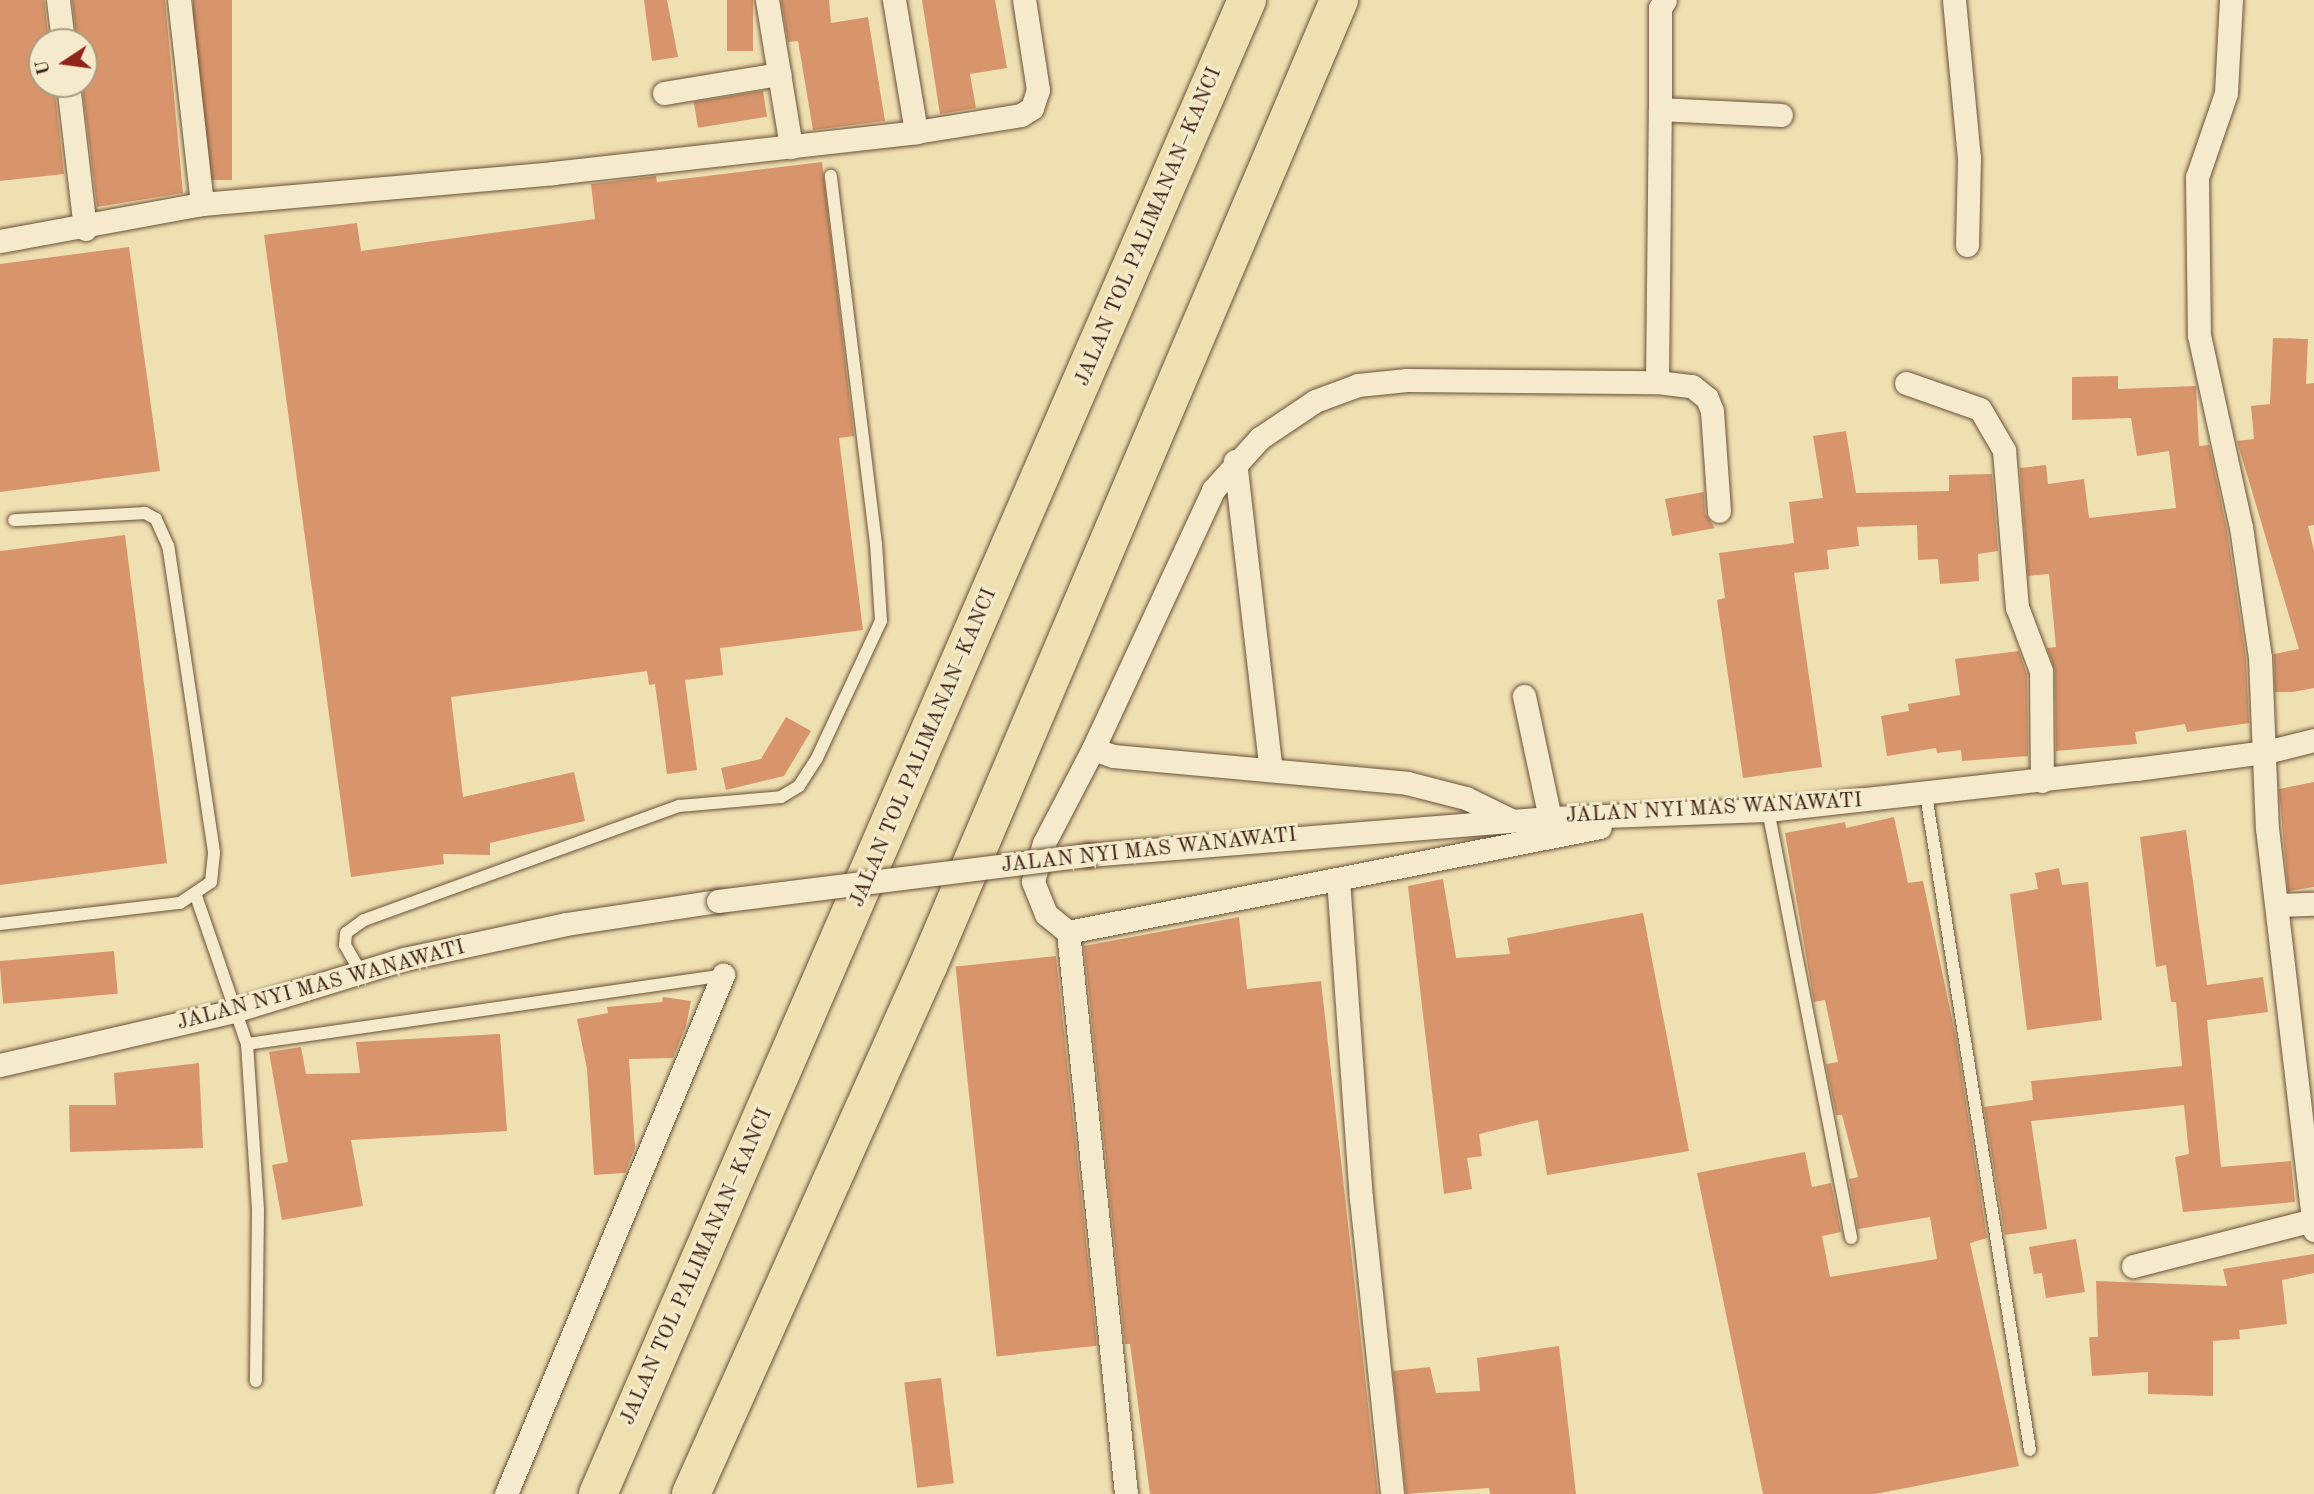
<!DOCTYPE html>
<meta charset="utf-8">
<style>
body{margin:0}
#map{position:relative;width:2314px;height:1494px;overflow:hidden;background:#efe0b1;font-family:"Old Standard TT",serif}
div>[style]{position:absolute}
.building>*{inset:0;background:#d8956c;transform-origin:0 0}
.roads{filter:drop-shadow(0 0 2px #6a513a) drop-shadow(0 0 2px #6a513a)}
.service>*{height:12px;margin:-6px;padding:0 6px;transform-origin:6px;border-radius:6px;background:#f5ebcc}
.minor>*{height:23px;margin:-11.5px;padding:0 11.5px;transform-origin:11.5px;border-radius:11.5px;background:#f5ebcc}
.motorway>*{height:38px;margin:-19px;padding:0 19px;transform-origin:19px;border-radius:19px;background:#efe0b1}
.bridges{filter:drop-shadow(0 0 2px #6a513a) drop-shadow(0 0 2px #6a513a)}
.minor-bridge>*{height:23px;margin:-11.5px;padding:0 11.5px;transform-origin:11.5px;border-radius:11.5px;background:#f5ebcc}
span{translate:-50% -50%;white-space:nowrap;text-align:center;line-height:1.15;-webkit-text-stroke:6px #f5ebcc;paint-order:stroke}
.street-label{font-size:21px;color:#3d2113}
.north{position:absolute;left:28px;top:28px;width:70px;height:70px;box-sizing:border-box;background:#f5ebcc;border:2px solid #ab9a82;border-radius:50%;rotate:257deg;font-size:19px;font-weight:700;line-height:28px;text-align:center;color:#3d2113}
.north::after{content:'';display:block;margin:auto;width:24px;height:32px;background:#8f2418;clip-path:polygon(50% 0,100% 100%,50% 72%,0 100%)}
</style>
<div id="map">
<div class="building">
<div style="clip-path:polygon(0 0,44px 0,49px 42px,42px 42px,42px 84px,54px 84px,64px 174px,0 181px)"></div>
<div style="clip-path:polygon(72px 0,165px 0,183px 193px,97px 207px,82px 84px,84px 42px,77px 42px)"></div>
<div style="left:193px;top:0;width:39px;height:180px"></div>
<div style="clip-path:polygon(644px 0,667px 0,678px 57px,652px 61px)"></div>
<div style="left:727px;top:0;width:26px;height:51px"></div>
<div style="clip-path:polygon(781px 0,829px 0,831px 23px,868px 17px,885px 121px,813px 130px,798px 41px,788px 42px)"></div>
<div style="clip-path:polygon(922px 0,995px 0,1007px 68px,970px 74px,976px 108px,940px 114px)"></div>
<div style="left:763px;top:91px;width:26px;height:70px;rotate:81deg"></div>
<div style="clip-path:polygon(822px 162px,854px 436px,839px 438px,863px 630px,720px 648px,723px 675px,685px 680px,697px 770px,667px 774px,655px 684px,649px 685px,647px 671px,451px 697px,463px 797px,574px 772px,585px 821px,490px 843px,490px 855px,443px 854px,444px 864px,351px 877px,264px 235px,357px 223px,361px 251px,595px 219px,591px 184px,656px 176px,657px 182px)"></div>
<div style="clip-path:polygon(129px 247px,160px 471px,0 492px,0 264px)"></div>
<div style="clip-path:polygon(2273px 338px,2308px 339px,2306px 384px,2314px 383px,2314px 525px,2308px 526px,2314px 551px,2314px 688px,2293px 692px,2275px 692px,2274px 654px,2299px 649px,2237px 441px,2254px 439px,2251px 406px,2270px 404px)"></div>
<div style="clip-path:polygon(2118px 376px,2118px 389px,2196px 386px,2199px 446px,2209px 445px,2227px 530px,2246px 658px,2249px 723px,2187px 732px,2185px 724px,2135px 732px,2137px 744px,2056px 751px,2055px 671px,2047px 648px,2056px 647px,2049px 574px,2028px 576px,2020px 468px,2046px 465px,2048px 484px,2084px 479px,2089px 518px,2176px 508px,2169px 451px,2137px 456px,2131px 418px,2072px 420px,2072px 377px)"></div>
<div style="clip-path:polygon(1846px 431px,1856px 493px,1949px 491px,1949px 475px,1992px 474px,1998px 551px,1978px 554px,1979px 581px,1940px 584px,1938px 559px,1918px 560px,1917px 525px,1857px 527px,1859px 546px,1827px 550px,1829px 569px,1794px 573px,1822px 767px,1743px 778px,1717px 600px,1725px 598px,1719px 553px,1794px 543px,1789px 502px,1823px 498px,1813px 436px)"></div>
<div style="clip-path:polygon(1704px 492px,1705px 513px,1715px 528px,1672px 536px,1665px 499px)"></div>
<div style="clip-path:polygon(125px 535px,167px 863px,0 885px,0 551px)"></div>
<div style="clip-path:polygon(2019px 651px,2027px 674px,2028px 756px,1962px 761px,1961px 750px,1937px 753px,1936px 748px,1887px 756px,1881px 716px,1909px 711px,1908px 704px,1960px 695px,1955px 659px)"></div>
<div style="clip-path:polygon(786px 717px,811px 731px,784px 776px,726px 790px,721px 768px,761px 759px)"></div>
<div style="clip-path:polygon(2314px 782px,2314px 887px,2288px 891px,2279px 789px)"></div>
<div style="clip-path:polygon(1894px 817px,1908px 883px,1923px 881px,1955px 1033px,1987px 1238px,1970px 1243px,2019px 1466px,1875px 1494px,1763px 1494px,1697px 1173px,1805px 1152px,1812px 1187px,1831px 1183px,1841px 1232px,1822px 1236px,1830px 1277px,1937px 1259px,1930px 1217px,1858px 1229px,1849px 1179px,1858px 1177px,1842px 1115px,1836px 1115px,1826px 1064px,1838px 1062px,1825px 1000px,1814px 1002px,1785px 833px,1845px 822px,1846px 828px)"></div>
<div style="clip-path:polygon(2186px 830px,2207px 985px,2263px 977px,2268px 1012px,2207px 1020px,2221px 1167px,2291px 1161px,2295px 1202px,2183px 1212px,2175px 1157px,2189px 1154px,2184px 1105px,2031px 1121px,2047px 1229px,2005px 1235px,1984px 1107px,2033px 1100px,2031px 1081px,2182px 1066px,2176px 1002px,2171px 1002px,2166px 965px,2156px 967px,2140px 837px)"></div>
<div style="clip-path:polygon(2059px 868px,2062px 885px,2088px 882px,2102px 1020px,2027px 1030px,2010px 894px,2038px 889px,2035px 873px)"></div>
<div style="clip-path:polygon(1443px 879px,1456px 958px,1510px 954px,1507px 938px,1643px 913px,1689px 1151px,1547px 1175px,1538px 1120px,1479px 1134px,1482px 1156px,1467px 1158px,1472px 1189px,1444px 1194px,1408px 886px)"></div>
<div style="clip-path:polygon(1239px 917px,1247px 989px,1321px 981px,1378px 1494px,1150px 1494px,1130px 1344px,1125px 1344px,1084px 946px)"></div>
<div style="left:114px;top:951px;width:43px;height:115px;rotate:85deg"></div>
<div style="left:1056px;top:956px;width:392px;height:101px;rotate:84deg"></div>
<div style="clip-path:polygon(663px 997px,691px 1001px,686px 1026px,673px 1058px,629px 1059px,635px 1148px,625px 1173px,594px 1175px,587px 1069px,577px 1019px,608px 1013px,607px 1007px,662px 1002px)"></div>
<div style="clip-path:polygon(500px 1034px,507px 1131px,351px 1140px,363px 1206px,282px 1220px,272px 1165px,288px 1162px,269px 1052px,301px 1047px,306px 1074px,360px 1073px,356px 1042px)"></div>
<div style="clip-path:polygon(199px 1063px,203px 1148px,70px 1152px,69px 1105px,116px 1105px,114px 1073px)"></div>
<div style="clip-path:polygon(2076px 1239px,2085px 1292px,2046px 1298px,2042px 1273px,2034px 1274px,2029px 1247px)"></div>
<div style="clip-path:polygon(2314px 1254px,2314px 1273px,2282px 1280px,2287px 1324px,2239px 1330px,2240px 1339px,2213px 1341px,2213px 1396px,2148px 1394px,2148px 1372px,2092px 1376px,2089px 1337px,2098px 1337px,2096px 1281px,2227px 1286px,2223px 1269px)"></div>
<div style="clip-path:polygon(1559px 1346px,1576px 1494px,1490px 1494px,1489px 1488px,1406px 1494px,1393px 1371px,1430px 1367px,1436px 1393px,1480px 1391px,1477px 1358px)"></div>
<div style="left:941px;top:1378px;width:106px;height:37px;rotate:83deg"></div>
</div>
<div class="roads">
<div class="service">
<div style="left:1926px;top:795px;width:663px;rotate:80.98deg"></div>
<div style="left:1768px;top:810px;width:436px;rotate:79deg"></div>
<div style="left:196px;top:896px;width:157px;rotate:71deg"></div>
<div style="left:247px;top:1044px;width:481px;rotate:-8.2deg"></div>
<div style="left:0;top:924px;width:181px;rotate:-6.7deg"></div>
<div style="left:180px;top:903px;width:37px;rotate:-34deg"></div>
<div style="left:211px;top:882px;width:30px;rotate:-84deg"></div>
<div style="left:214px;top:852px;width:309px;rotate:-98.5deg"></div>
<div style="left:168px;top:546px;width:30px;rotate:-114deg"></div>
<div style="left:156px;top:519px;width:13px;rotate:-151deg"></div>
<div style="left:145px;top:513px;width:131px;rotate:176.9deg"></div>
<div style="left:360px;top:971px;width:30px;rotate:-120deg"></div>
<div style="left:345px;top:945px;width:12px;rotate:-85deg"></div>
<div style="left:346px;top:933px;width:22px;rotate:-36deg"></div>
<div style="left:364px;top:920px;width:335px;rotate:-19.9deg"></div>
<div style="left:679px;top:806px;width:102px;rotate:-5deg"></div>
<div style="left:781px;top:797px;width:21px;rotate:-31deg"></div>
<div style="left:799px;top:786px;width:33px;rotate:-57deg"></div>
<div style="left:817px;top:758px;width:151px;rotate:-65deg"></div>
<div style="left:881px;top:621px;width:77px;rotate:-93.7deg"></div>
<div style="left:876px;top:544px;width:371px;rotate:-97deg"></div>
<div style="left:247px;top:1044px;width:166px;rotate:86.2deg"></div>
<div style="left:258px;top:1210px;width:171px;rotate:90.7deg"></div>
</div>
<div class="minor">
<div style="left:58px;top:0;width:42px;rotate:83.2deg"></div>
<div style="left:767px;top:0;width:149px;rotate:80.7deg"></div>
<div style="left:894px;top:0;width:134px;rotate:80.5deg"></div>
<div style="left:1954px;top:0;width:159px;rotate:84.6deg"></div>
<div style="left:1969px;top:158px;width:87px;rotate:91.3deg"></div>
<div style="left:2231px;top:0;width:93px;rotate:93.1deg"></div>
<div style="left:2226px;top:93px;width:89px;rotate:109deg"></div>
<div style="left:2197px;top:177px;width:158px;rotate:89.3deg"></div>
<div style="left:2199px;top:335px;width:197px;rotate:77.7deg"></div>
<div style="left:2241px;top:527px;width:131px;rotate:81.7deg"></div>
<div style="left:2260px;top:657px;width:171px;rotate:87.7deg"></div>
<div style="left:2267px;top:828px;width:405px;rotate:83.3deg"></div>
<div style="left:68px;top:84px;width:146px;rotate:83.3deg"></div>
<div style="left:664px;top:93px;width:117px;rotate:-9.4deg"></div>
<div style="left:1660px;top:109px;width:101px;rotate:-90deg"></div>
<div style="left:1660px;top:8px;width:9px;rotate:-58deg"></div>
<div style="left:202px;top:204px;width:352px;rotate:-5deg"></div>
<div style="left:553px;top:173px;width:365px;rotate:-6.4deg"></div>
<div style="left:916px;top:132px;width:106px;rotate:-9.2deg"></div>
<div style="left:1021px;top:115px;width:13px;rotate:-32deg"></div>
<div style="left:1032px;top:108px;width:19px;rotate:-72deg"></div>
<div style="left:1038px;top:90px;width:91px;rotate:-98.8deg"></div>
<div style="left:0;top:241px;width:205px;rotate:-10.4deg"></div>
<div style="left:202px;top:204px;width:205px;rotate:-96.4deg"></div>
<div style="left:1657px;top:382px;width:273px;rotate:-89.4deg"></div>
<div style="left:1660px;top:109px;width:121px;rotate:2.8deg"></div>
<div style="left:1906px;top:383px;width:78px;rotate:19.4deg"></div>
<div style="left:1980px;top:409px;width:48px;rotate:59.7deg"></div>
<div style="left:2004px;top:450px;width:158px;rotate:85.3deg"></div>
<div style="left:2017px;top:607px;width:68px;rotate:69.4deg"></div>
<div style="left:2041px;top:671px;width:110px;rotate:89.5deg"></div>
<div style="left:1235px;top:461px;width:311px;rotate:83.4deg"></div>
<div style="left:1524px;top:696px;width:125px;rotate:78deg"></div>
<div style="left:1093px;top:749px;width:21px;rotate:19deg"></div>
<div style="left:1113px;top:756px;width:295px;rotate:5.2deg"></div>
<div style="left:1407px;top:783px;width:61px;rotate:14.3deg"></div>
<div style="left:1466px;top:798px;width:50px;rotate:26.1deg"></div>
<div style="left:1088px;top:855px;width:463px;rotate:-4.6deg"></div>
<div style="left:1550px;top:818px;width:218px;rotate:-2.1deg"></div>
<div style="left:1768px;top:810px;width:370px;rotate:-6.4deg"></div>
<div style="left:2136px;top:769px;width:131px;rotate:-7.5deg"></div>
<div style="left:2266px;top:752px;width:49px;rotate:-14deg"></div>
<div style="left:1338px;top:879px;width:320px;rotate:85.9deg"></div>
<div style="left:1361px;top:1198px;width:298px;rotate:84deg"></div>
<div style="left:2278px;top:905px;width:36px;rotate:-2deg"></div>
<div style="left:1068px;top:932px;width:542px;rotate:-11.16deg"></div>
<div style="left:0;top:1065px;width:240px;rotate:-13deg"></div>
<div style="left:234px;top:1011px;width:178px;rotate:-17deg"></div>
<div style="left:404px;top:959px;width:166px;rotate:-12.2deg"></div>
<div style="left:566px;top:924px;width:154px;rotate:-8.6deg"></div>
<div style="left:2133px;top:1266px;width:187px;rotate:-14.3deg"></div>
<div style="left:506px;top:1494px;width:563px;rotate:-67.31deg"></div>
<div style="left:1126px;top:1494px;width:565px;rotate:-95.89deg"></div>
<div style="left:1068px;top:932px;width:28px;rotate:-141deg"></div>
<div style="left:1046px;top:914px;width:35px;rotate:-112deg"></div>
<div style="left:1033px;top:881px;width:40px;rotate:-74deg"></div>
<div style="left:1044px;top:843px;width:106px;rotate:-62.5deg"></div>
<div style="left:1093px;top:749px;width:285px;rotate:-65.1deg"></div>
<div style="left:1213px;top:490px;width:70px;rotate:-47.9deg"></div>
<div style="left:1260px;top:438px;width:66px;rotate:-33.9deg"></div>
<div style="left:1315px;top:401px;width:46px;rotate:-20.4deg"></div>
<div style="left:1358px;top:385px;width:49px;rotate:-5.8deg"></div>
<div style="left:1407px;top:380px;width:250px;rotate:0.5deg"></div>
<div style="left:1657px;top:382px;width:35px;rotate:7deg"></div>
<div style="left:1692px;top:386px;width:19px;rotate:39deg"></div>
<div style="left:1707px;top:398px;width:14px;rotate:69deg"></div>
<div style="left:1712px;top:411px;width:100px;rotate:86deg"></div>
</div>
<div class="motorway">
<div style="left:598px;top:1494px;width:1629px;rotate:-66.52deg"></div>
<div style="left:691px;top:1494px;width:579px;rotate:-65.83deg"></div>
<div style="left:928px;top:966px;width:1050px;rotate:-66.95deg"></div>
</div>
</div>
<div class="bridges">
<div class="minor-bridge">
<div style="left:718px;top:901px;width:373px;rotate:-7.1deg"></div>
</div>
</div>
<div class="street-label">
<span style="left:1149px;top:227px;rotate:-67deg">JALAN TOL PALIMANAN–KANCI</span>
<span style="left:924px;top:748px;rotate:-67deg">JALAN TOL PALIMANAN–KANCI</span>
<span style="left:1714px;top:809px;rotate:-3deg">JALAN NYI MAS WANAWATI</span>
<span style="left:1149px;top:851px;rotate:-6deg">JALAN NYI MAS WANAWATI</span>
<span style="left:321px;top:986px;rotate:-15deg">JALAN NYI MAS WANAWATI</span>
<span style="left:697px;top:1267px;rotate:-66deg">JALAN TOL PALIMANAN–KANCI</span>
</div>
<div class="north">U</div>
</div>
